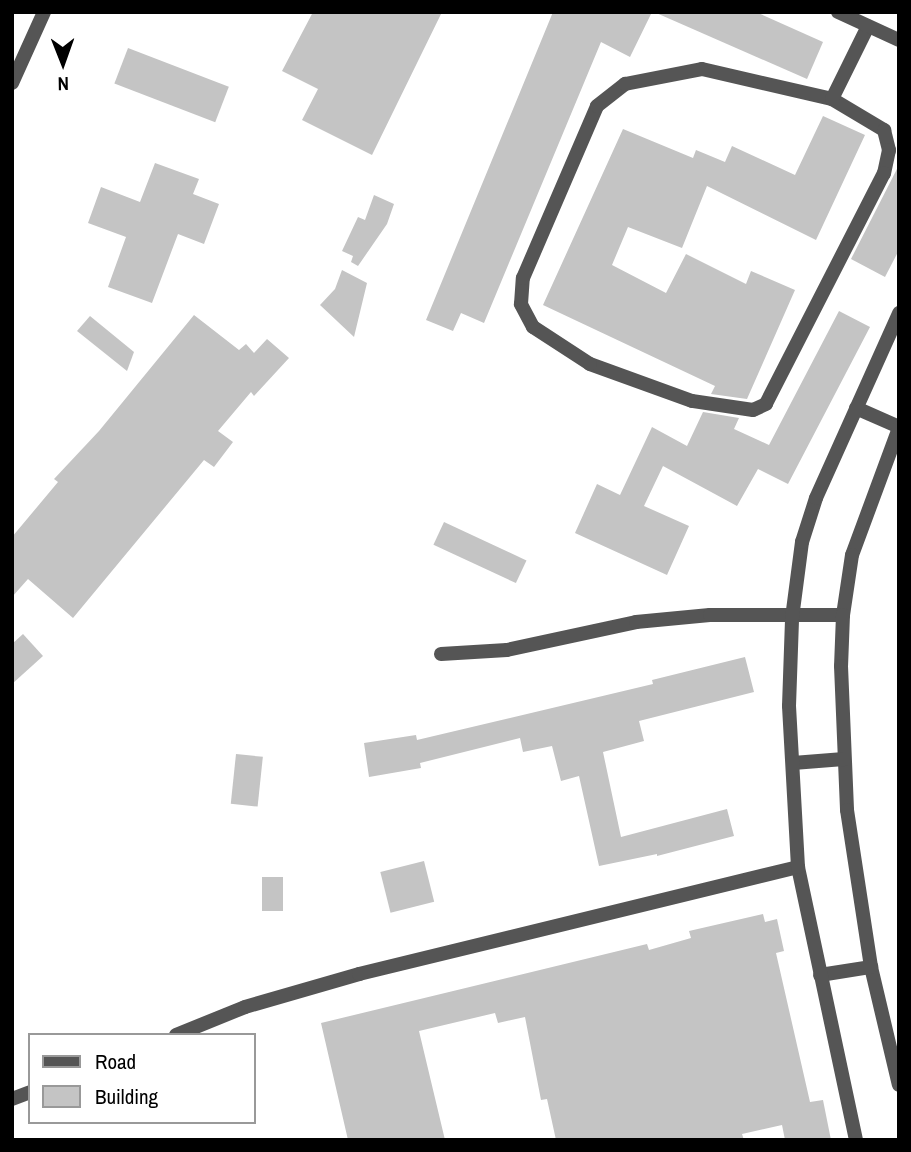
<!DOCTYPE html>
<style>
body{margin:0}
#map{position:relative;width:911px;height:1152px;overflow:hidden;background:#fff;font-family:"Archivo Narrow",sans-serif}
div>[style]{position:absolute}
.building>*{inset:0;background:#c4c4c4;transform-origin:0 0}
.service>*{height:14px;margin:-7px;padding:0 7px;transform-origin:7px;border-radius:7px;background:#555}
.minor>*{height:14px;margin:-7px;padding:0 7px;transform-origin:7px;border-radius:7px;background:#555}
span{translate:-50% -50%;white-space:nowrap;text-align:center;line-height:1.15;-webkit-text-stroke:5px #fff;paint-order:stroke}
.frame{position:absolute;inset:0;border:14px solid #000;pointer-events:none}
.legend{position:absolute;left:28px;top:1033px;width:228px;height:91px;box-sizing:border-box;background:#fff;border:2px solid #999;margin:0;padding:9px 12px;list-style:none;font-size:21px;color:#000}
.legend li{display:flex;align-items:center;gap:14px;height:35px}
.legend b{width:35px;border:2px solid #999}
.north{position:absolute;left:28px;top:28px;width:70px;height:70px;-webkit-text-stroke:5px #fff;paint-order:stroke;rotate:179deg;font-size:19px;font-weight:700;line-height:28px;text-align:center;color:#000}
.north::after{content:'';display:block;margin:auto;width:24px;height:32px;background:#000;clip-path:polygon(50% 0,100% 100%,50% 72%,0 100%)}
</style>
<div id="map">
<div class="building">
<div style="clip-path:polygon(313px 12px,442px 12px,372px 155px,302px 120px,318px 89px,282px 71px)"></div>
<div style="clip-path:polygon(553px 12px,652px 12px,630px 57px,601px 42px,484px 323px,461px 313px,453px 331px,426px 320px)"></div>
<div style="clip-path:polygon(654px 12px,756px 12px,823px 42px,807px 79px)"></div>
<div style="left:128px;top:48px;width:108px;height:38px;rotate:21deg"></div>
<div style="clip-path:polygon(823px 116px,865px 135px,816px 240px,707px 186px,682px 248px,628px 227px,612px 265px,666px 293px,686px 254px,746px 284px,751px 271px,795px 290px,747px 399px,711px 394px,715px 386px,543px 305px,623px 129px,693px 158px,696px 150px,725px 162px,732px 146px,795px 175px)"></div>
<div style="clip-path:polygon(155px 163px,199px 179px,193px 194px,219px 204px,204px 244px,178px 234px,152px 303px,108px 287px,126px 237px,88px 223px,101px 187px,140px 202px)"></div>
<div style="clip-path:polygon(899px 165px,899px 250px,885px 277px,851px 259px)"></div>
<div style="clip-path:polygon(374px 195px,394px 204px,387px 224px,358px 266px,351px 262px,353px 256px,342px 251px,358px 217px,365px 220px)"></div>
<div style="clip-path:polygon(342px 270px,367px 283px,354px 337px,320px 305px,335px 289px)"></div>
<div style="clip-path:polygon(839px 311px,870px 327px,788px 484px,758px 469px,737px 506px,663px 466px,644px 506px,689px 526px,667px 575px,575px 533px,597px 484px,620px 495px,652px 427px,687px 446px,703px 412px,739px 418px,734px 429px,769px 445px)"></div>
<div style="clip-path:polygon(194px 315px,239px 350px,246px 344px,254px 353px,267px 339px,289px 358px,254px 396px,251px 392px,218px 431px,233px 442px,214px 467px,204px 460px,73px 618px,28px 579px,12px 597px,12px 537px,58px 482px,54px 479px,99px 431px)"></div>
<div style="clip-path:polygon(90px 316px,134px 352px,127px 371px,77px 331px)"></div>
<div style="left:444px;top:522px;width:91px;height:25px;rotate:25deg"></div>
<div style="clip-path:polygon(23px 634px,43px 656px,12px 684px,12px 644px)"></div>
<div style="clip-path:polygon(745px 657px,754px 692px,639px 721px,644px 741px,603px 752px,621px 837px,727px 809px,734px 836px,657px 856px,657px 854px,599px 866px,579px 776px,561px 781px,552px 746px,523px 752px,520px 738px,420px 763px,421px 768px,369px 777px,364px 743px,416px 735px,417px 740px,653px 684px,652px 680px)"></div>
<div style="left:236px;top:754px;width:27px;height:50px;rotate:6deg"></div>
<div style="left:424px;top:861px;width:42px;height:45px;rotate:76deg"></div>
<div style="left:262px;top:877px;width:21px;height:34px"></div>
<div style="clip-path:polygon(763px 914px,765px 922px,777px 919px,784px 951px,776px 953px,810px 1102px,823px 1100px,831px 1140px,785px 1140px,782px 1125px,742px 1134px,744px 1140px,556px 1140px,547px 1099px,541px 1100px,525px 1017px,498px 1023px,495px 1013px,419px 1031px,445px 1140px,348px 1140px,321px 1023px,647px 944px,649px 950px,691px 938px,689px 931px)"></div>
</div>
<div class="service">
<div style="left:702px;top:69px;width:133px;rotate:13deg"></div>
<div style="left:832px;top:99px;width:61px;rotate:30.8deg"></div>
<div style="left:884px;top:130px;width:21px;rotate:76deg"></div>
<div style="left:889px;top:150px;width:24px;rotate:102deg"></div>
<div style="left:884px;top:173px;width:259px;rotate:117.1deg"></div>
<div style="left:766px;top:404px;width:14px;rotate:155deg"></div>
<div style="left:753px;top:410px;width:62px;rotate:-171.6deg"></div>
<div style="left:692px;top:401px;width:109px;rotate:-160.1deg"></div>
<div style="left:590px;top:364px;width:68px;rotate:-147deg"></div>
<div style="left:533px;top:327px;width:26px;rotate:-118deg"></div>
<div style="left:521px;top:304px;width:26px;rotate:-86deg"></div>
<div style="left:523px;top:278px;width:187px;rotate:-66.7deg"></div>
<div style="left:597px;top:106px;width:36px;rotate:-38deg"></div>
<div style="left:625px;top:84px;width:78px;rotate:-11deg"></div>
<div style="left:832px;top:99px;width:81px;rotate:-63.7deg"></div>
<div style="left:441px;top:654px;width:66px;rotate:-3.5deg"></div>
<div style="left:507px;top:650px;width:132px;rotate:-12.2deg"></div>
<div style="left:636px;top:622px;width:74px;rotate:-5.4deg"></div>
<div style="left:710px;top:615px;width:133px"></div>
</div>
<div class="minor">
<div style="left:838px;top:12px;width:67px;rotate:24.7deg"></div>
<div style="left:12px;top:83px;width:78px;rotate:-65.7deg"></div>
<div style="left:856px;top:408px;width:47px;rotate:23.8deg"></div>
<div style="left:899px;top:428px;width:135px;rotate:110.3deg"></div>
<div style="left:852px;top:555px;width:61px;rotate:98.5deg"></div>
<div style="left:843px;top:615px;width:51px;rotate:92.2deg"></div>
<div style="left:841px;top:666px;width:144px;rotate:87.6deg"></div>
<div style="left:847px;top:810px;width:159px;rotate:81.3deg"></div>
<div style="left:871px;top:967px;width:121px;rotate:76.7deg"></div>
<div style="left:793px;top:763px;width:51px;rotate:-4.5deg"></div>
<div style="left:820px;top:975px;width:52px;rotate:-8.9deg"></div>
<div style="left:176px;top:1035px;width:74px;rotate:-22.1deg"></div>
<div style="left:245px;top:1007px;width:119px;rotate:-16.1deg"></div>
<div style="left:359px;top:974px;width:452px;rotate:-13.7deg"></div>
<div style="left:12px;top:1099px;width:19px;rotate:-21deg"></div>
<div style="left:856px;top:1140px;width:279px;rotate:-102deg"></div>
<div style="left:798px;top:867px;width:161px;rotate:-93.2deg"></div>
<div style="left:789px;top:706px;width:88px;rotate:-88deg"></div>
<div style="left:792px;top:618px;width:77px;rotate:-82.5deg"></div>
<div style="left:802px;top:542px;width:46px;rotate:-72.3deg"></div>
<div style="left:816px;top:498px;width:203px;rotate:-65.8deg"></div>
</div>
<div class="frame"></div>
<ul class="legend">
<li><b style="height:9px;background:#555"></b>Road</li>
<li><b style="height:19px;background:#c4c4c4"></b>Building</li>
</ul>
<div class="north">N</div>
</div>
